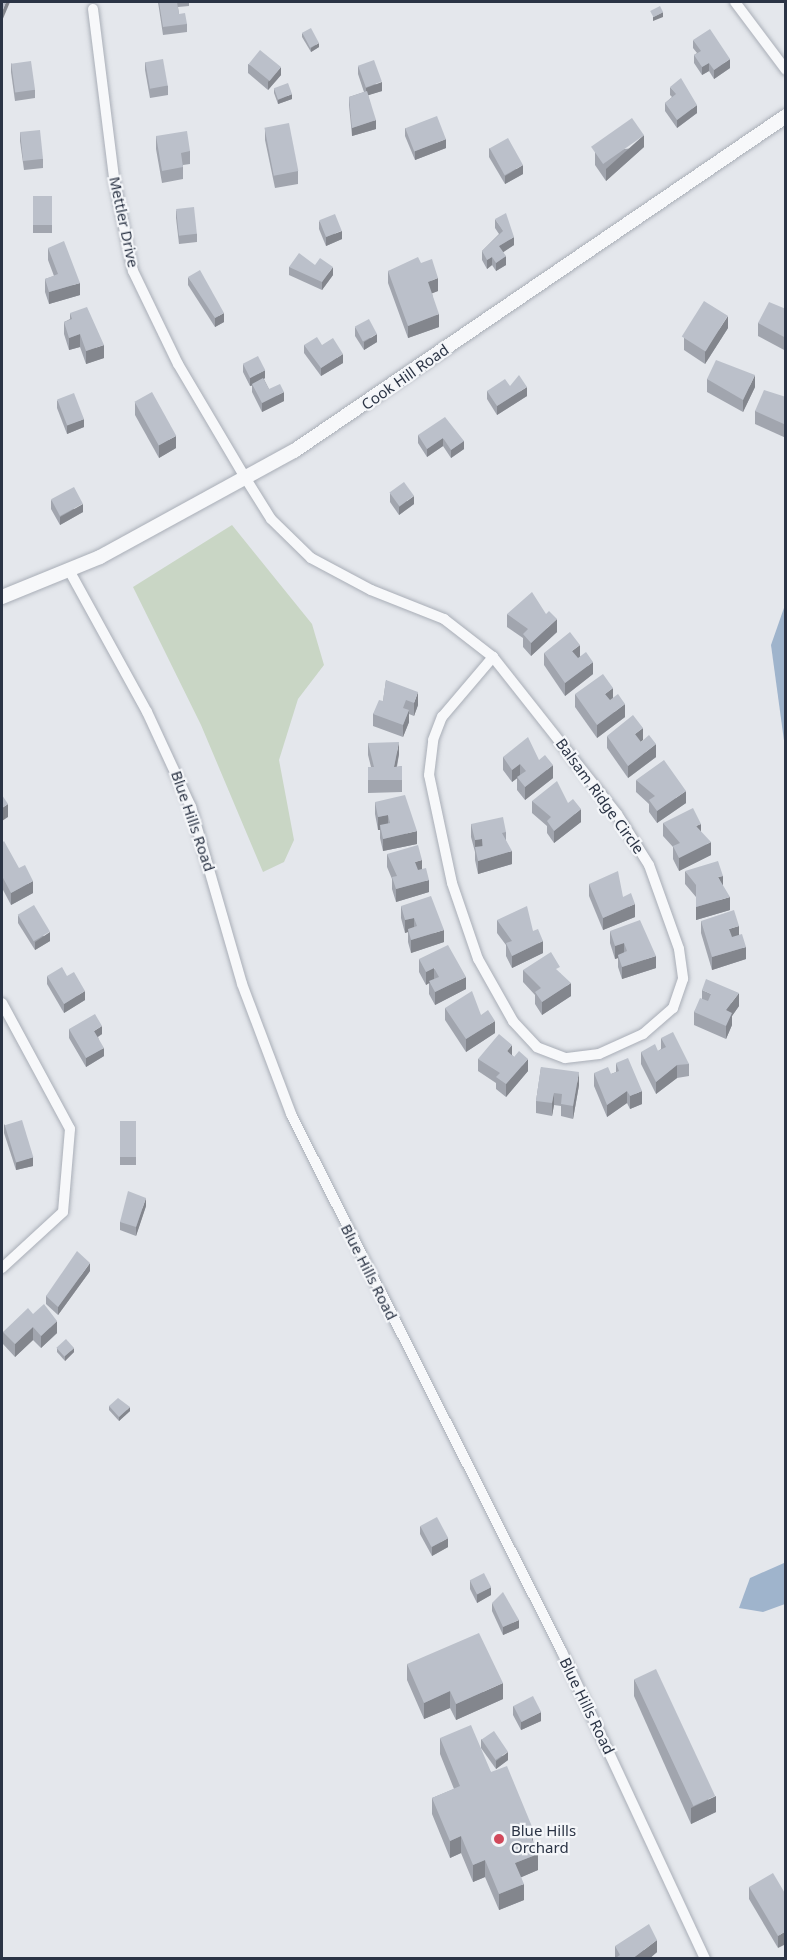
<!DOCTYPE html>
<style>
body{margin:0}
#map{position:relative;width:787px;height:1960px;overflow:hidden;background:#e4e7ec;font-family:"Noto Sans",sans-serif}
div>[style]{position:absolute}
.green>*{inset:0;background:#c9d6c5}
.water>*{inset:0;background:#9fb4cc}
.roads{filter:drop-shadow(0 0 2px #a9aeb7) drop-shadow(0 0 2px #a9aeb7)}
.minor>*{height:10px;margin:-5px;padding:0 5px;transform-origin:5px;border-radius:5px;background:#f7f8fa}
.tertiary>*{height:14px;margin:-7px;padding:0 7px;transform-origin:7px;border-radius:7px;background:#f7f8fa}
.wall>*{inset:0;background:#a1a5ae;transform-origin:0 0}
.shaded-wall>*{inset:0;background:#83868d}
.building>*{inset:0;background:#bbc0ca;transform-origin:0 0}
.dots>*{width:16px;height:16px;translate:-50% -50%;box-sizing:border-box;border:3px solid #f4f6f9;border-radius:50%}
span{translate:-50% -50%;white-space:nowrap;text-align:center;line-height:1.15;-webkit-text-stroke:4.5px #f4f6f9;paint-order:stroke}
.street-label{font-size:15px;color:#2b3445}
.poi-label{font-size:15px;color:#2b3445}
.left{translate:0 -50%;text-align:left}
.frame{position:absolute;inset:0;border:3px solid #2b3445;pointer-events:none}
</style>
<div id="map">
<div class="green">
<div style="clip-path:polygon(232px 525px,312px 624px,324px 665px,298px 699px,279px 760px,294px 840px,284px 862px,263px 872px,201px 725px,133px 587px)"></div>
</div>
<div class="water">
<div style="clip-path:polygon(785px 605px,785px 748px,771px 645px)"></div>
<div style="clip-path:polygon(784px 1563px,785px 1604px,763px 1612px,739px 1608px,750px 1578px)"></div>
</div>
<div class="roads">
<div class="minor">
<div style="left:735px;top:2px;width:85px;rotate:53.1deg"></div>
<div style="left:93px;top:9px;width:170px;rotate:82.9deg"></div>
<div style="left:114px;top:178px;width:95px;rotate:78.5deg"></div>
<div style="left:133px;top:271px;width:103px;rotate:64.2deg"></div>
<div style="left:178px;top:364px;width:134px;rotate:59.4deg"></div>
<div style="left:246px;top:479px;width:47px;rotate:58deg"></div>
<div style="left:271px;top:519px;width:56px;rotate:44.3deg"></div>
<div style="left:311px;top:558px;width:68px;rotate:28.1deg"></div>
<div style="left:371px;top:590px;width:79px;rotate:21.7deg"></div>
<div style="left:444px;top:619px;width:62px;rotate:37.8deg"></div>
<div style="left:70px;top:572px;width:160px;rotate:61.2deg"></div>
<div style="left:147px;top:712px;width:105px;rotate:65.1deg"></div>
<div style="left:191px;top:807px;width:184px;rotate:73.9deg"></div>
<div style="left:242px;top:984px;width:139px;rotate:69.3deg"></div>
<div style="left:291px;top:1114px;width:602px;rotate:63.26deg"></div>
<div style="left:562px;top:1652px;width:338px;rotate:65deg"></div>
<div style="left:493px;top:657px;width:200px;rotate:51.7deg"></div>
<div style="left:617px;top:814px;width:60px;rotate:57.9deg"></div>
<div style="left:649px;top:865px;width:89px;rotate:70.3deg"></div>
<div style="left:679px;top:949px;width:30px;rotate:82deg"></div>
<div style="left:683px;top:979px;width:31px;rotate:109deg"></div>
<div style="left:673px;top:1008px;width:40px;rotate:139deg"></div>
<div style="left:643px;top:1034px;width:48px;rotate:155.6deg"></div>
<div style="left:599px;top:1054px;width:34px;rotate:173deg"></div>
<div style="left:565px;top:1058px;width:30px;rotate:-159deg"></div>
<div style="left:537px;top:1047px;width:35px;rotate:-133deg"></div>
<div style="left:513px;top:1021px;width:71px;rotate:-119.4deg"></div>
<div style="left:478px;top:959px;width:80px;rotate:-108.9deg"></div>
<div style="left:452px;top:883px;width:110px;rotate:-102deg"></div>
<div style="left:429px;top:775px;width:35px;rotate:-83deg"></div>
<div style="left:433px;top:740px;width:25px;rotate:-69deg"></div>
<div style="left:442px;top:717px;width:79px;rotate:-49.6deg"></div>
<div style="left:2px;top:1003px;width:143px;rotate:61.6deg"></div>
<div style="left:70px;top:1129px;width:83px;rotate:94.8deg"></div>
<div style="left:63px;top:1212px;width:83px;rotate:137.4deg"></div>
</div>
<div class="tertiary">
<div style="left:2px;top:597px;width:106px;rotate:-22.2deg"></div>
<div style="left:100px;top:557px;width:221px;rotate:-28.7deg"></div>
<div style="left:294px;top:451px;width:595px;rotate:-34.25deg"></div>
</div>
</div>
<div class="wall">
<div style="clip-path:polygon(158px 2px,189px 2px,189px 6px,178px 7px,179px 14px,187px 24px,187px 32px,163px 35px)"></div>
<div style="clip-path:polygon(302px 33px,319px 47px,311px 52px,302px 37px)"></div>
<div style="clip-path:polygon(693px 40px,730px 68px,714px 79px,709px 71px,702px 75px,694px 63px,694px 55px,697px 53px,693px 48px)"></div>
<div style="clip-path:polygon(145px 62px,168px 86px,168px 95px,150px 98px,145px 70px)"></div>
<div style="clip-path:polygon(11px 63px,35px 90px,35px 98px,15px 101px,11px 72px)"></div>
<div style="clip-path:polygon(248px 64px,281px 75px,268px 90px,248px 73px)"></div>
<div style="clip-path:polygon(358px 66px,382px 91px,368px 95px,376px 129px,352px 136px,349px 105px,349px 97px,364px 92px,358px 74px)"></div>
<div style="clip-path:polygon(670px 87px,697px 113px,677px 128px,665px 111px,665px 103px,672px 97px,670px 95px)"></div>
<div style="clip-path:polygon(274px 89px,292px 99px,278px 104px,274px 93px)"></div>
<div style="clip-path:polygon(265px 128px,298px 171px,298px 184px,275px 188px,265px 140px)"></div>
<div style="clip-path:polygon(405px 128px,446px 148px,415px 160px,405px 136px)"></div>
<div style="clip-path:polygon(20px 132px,43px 159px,43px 168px,24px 170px,20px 141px)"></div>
<div style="clip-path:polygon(156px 136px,190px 151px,190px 164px,183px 165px,183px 179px,162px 183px,156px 149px)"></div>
<div style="clip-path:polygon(644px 147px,606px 181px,595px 165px,595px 152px)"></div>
<div style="clip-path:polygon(489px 148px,523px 174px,505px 184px,489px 157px)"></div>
<div style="left:33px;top:196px;width:19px;height:37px"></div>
<div style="clip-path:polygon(176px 210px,197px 234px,197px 242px,179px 244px,176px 218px)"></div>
<div style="clip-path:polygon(495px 219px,514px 245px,503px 252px,506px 265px,496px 271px,492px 265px,487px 269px,482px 260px,482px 251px,499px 234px,495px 228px)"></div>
<div style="clip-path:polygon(319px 221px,342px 239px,326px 246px,319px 229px)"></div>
<div style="clip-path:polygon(48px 248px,80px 295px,49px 304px,45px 292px,45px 279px,54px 276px,48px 260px)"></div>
<div style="clip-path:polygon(421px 263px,438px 291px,432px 293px,439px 327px,408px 338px,388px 283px,388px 271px)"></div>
<div style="clip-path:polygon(315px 265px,333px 275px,322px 290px,289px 275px,289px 267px)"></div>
<div style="clip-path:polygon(188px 277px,224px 322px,215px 327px,188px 285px)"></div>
<div style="clip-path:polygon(786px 309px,786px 351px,758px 336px,758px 323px)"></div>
<div style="clip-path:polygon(70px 313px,104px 358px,86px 364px,80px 347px,69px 350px,64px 334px,64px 322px,70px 319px)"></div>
<div style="clip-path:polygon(355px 327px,377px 342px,364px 350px,355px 336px)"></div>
<div style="clip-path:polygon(728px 328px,705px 364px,684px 350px,684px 338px)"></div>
<div style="clip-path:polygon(304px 345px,322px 345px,343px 363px,321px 376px,304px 353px)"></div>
<div style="clip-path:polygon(243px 364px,265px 378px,264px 379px,269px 389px,284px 401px,262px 412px,252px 392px,252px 386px,250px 386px,243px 372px)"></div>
<div style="clip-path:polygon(707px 379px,755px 387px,743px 412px,707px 392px)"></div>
<div style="clip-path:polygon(510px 386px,527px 396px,497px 415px,487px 399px,487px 391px)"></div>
<div style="clip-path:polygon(786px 397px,786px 438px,755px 424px,755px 411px)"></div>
<div style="clip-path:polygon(57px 400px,84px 427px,67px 434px,57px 408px)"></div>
<div style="clip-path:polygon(135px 402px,176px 448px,159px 458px,135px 415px)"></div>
<div style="clip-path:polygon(418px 435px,464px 441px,464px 449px,451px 458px,443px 446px,427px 457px,418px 443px)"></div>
<div style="clip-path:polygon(390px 493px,414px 504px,399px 515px,390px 502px)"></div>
<div style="clip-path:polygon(51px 500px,83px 512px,60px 525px,51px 509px)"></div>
<div style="clip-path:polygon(507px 614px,557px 632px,531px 656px,523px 647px,523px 638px,507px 627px)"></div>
<div style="clip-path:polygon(544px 653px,580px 656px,593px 674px,565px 696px,544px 665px)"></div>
<div style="clip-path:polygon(386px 680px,418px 705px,414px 716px,409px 714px,409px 722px,403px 737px,373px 726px,373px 714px,383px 701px)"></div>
<div style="clip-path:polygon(575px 694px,625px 717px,597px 738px,575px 707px)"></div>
<div style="clip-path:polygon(607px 736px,656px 757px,628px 778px,607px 748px)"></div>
<div style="clip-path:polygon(368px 743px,399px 754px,397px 767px,402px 766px,402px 792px,368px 793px,368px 767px,371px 767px,368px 755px)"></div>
<div style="clip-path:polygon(503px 757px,539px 760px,553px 778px,525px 800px,517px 790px,517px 778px,512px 782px,503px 770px)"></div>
<div style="clip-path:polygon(636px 780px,686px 803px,657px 823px,649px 812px,649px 804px,636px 792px)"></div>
<div style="clip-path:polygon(532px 801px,568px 803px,581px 822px,554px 843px,547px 833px,547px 826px,532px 813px)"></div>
<div style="clip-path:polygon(375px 802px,417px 844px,383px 851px,380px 838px,380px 830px,378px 830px,375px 814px)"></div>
<div style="clip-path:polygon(663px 823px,701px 832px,711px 855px,679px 871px,673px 859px,673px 847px,663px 836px)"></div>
<div style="clip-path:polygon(471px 824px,506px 832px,506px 841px,512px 864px,478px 874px,475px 860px,475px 852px,471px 837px)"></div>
<div style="clip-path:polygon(2px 843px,33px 893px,11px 905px,2px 888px)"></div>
<div style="clip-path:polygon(387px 854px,422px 869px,429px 892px,396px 902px,392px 889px,392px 879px,387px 867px)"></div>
<div style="clip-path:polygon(685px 871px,730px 910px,696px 920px,696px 897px,685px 884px)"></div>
<div style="clip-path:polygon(589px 884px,623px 897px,635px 917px,603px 930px,589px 896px)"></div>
<div style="clip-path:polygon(401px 906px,444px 942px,411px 953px,408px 942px,408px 932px,405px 933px,401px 918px)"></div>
<div style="clip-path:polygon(18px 915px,50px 941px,35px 950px,18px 923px)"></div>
<div style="clip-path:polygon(497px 920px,533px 931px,543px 953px,512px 968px,506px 956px,506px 945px,497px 933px)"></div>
<div style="clip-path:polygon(701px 921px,739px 934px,746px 959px,712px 970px,701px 933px)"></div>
<div style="clip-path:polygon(610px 931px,656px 968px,622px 979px,618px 967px,618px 958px,615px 959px,610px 943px)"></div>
<div style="clip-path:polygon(419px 959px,466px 989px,435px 1005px,429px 994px,429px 983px,426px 985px,419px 972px)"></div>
<div style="clip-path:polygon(523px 970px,560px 973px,571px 996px,542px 1015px,535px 1004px,535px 995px,523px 982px)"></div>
<div style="clip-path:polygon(47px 976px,85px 1000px,64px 1013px,47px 984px)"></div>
<div style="clip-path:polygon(702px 990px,739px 1006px,732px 1016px,732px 1025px,726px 1039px,694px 1025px,694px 1012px,702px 999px)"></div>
<div style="clip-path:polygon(445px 1008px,481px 1015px,495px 1033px,466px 1052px,445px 1020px)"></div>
<div style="clip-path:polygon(69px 1029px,102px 1034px,98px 1037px,104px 1056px,86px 1067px,69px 1038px)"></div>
<div style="clip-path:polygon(661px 1038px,689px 1064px,689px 1076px,677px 1078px,656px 1094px,641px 1064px,641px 1052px,658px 1051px,661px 1049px)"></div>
<div style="clip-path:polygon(512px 1055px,528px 1071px,506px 1097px,496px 1089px,496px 1083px,478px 1071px,478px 1059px)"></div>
<div style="clip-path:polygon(616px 1063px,642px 1104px,630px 1109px,627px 1103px,607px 1117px,594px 1086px,594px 1073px,611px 1074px,616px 1072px)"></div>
<div style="clip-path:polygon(541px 1067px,579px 1085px,573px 1119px,561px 1116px,561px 1106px,554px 1105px,552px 1116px,536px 1113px,536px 1101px)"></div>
<div style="left:120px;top:1121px;width:16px;height:44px"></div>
<div style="clip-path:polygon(4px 1124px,33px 1166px,16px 1170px,4px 1133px)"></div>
<div style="clip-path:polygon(146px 1206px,136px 1236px,120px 1230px,120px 1222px)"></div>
<div style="clip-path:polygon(90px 1271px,58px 1315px,46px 1304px,46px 1296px)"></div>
<div style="clip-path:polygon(33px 1314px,57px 1333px,41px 1348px,33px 1340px,15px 1357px,3px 1344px,3px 1332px)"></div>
<div style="clip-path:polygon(57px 1348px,74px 1352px,65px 1361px,57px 1352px)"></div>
<div style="clip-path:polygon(109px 1406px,130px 1411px,119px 1421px,109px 1410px)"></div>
<div style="clip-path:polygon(420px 1526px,448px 1547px,432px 1556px,420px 1534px)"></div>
<div style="clip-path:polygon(470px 1580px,491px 1595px,477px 1603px,470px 1589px)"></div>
<div style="clip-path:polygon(492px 1603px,519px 1628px,503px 1635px,492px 1611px)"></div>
<div style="clip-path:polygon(407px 1664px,503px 1699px,456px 1720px,450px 1708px,424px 1719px,407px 1680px)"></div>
<div style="clip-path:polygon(634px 1679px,716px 1812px,691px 1824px,634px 1696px)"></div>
<div style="clip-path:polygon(513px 1706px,541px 1721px,521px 1730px,513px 1715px)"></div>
<div style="clip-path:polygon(440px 1738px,491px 1772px,533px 1840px,538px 1870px,521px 1877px,524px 1900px,499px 1910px,485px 1877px,473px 1882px,461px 1853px,450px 1858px,432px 1814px,432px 1798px,454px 1789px,440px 1754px)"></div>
<div style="clip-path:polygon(481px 1739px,508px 1760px,496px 1769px,481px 1748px)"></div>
<div style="clip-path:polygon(749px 1887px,786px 1895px,778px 1948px,749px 1899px)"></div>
<div style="clip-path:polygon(615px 1946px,657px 1952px,649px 1959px,613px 1959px,615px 1958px)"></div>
</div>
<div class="shaded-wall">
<div style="clip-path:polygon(6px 2px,10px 2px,2px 21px,2px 12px)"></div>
<div style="clip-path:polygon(663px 12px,663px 17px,653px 21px,653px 17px)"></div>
<div style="clip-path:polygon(319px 43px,319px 47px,311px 52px,311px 48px)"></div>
<div style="clip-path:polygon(730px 59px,730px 68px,714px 79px,714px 70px)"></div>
<div style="clip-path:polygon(709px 63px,709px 71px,702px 75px,702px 67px)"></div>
<div style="clip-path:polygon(281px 67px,281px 75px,268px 90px,268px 82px)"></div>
<div style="clip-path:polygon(382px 82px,382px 91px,366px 96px,366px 88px)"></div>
<div style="clip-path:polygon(292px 94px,292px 99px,278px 104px,278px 100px)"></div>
<div style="clip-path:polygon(697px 105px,697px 113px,677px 128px,677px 120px)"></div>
<div style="clip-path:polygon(376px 120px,376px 129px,352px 136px,352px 128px)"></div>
<div style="clip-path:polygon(644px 135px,644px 147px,606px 181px,606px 169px)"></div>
<div style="clip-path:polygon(446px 139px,446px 148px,415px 160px,415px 151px)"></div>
<div style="clip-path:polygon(523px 165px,523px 174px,505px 184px,505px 176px)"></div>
<div style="clip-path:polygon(342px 231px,342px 239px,326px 246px,326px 237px)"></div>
<div style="clip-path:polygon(514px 237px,514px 245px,499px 255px,499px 246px)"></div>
<div style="clip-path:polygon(506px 256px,506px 265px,496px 271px,496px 263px)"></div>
<div style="clip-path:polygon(492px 257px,492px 265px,487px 269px,487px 260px)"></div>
<div style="clip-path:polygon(333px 267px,333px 275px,322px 290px,322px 282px)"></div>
<div style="clip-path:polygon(438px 278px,438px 291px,428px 295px,428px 282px)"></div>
<div style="clip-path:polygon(80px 283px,80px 295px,49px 304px,49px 292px)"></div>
<div style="clip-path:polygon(224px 313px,224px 322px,215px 327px,215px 318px)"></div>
<div style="clip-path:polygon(439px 314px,439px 327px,408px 338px,408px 326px)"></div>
<div style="clip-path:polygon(728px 316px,728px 328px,705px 364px,705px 351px)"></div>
<div style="clip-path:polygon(80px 334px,80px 347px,69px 350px,69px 338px)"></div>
<div style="clip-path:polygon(377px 334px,377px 342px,364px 350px,364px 342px)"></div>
<div style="clip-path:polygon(104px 345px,104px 358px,86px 364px,86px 351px)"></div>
<div style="clip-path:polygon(343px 354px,343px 363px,321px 376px,321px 368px)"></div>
<div style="clip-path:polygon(265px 370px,265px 378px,250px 386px,250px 378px)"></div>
<div style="clip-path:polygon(755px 375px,755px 387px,743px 412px,743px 400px)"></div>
<div style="clip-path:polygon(527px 387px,527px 396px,497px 415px,497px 406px)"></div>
<div style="clip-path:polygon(284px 392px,284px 401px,262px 412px,262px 403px)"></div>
<div style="clip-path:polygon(84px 419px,84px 427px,67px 434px,67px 425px)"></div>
<div style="clip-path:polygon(176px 436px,176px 448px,159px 458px,159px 445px)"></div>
<div style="clip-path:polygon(443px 438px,443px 446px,427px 457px,427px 449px)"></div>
<div style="clip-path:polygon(464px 441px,464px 449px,451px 458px,451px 450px)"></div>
<div style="clip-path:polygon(414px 496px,414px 504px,399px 515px,399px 507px)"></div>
<div style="clip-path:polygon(83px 504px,83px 512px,60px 525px,60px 517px)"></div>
<div style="clip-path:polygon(557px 619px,557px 632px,531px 656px,531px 643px)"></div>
<div style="clip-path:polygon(580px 645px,580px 658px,572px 664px,572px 651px)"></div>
<div style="clip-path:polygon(593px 662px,593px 674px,565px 696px,565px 683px)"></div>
<div style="clip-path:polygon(613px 688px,613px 701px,605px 706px,605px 694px)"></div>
<div style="clip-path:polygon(418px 692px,418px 705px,414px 716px,414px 703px)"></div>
<div style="clip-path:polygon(625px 704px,625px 717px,597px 738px,597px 725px)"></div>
<div style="clip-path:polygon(409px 710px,409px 722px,403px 737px,403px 725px)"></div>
<div style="clip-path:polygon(643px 728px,643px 740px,635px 747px,635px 734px)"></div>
<div style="clip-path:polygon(399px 742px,399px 754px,394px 779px,394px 767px)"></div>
<div style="clip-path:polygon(656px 744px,656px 757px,628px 778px,628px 766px)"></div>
<div style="clip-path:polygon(520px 764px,520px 776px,512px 782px,512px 770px)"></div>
<div style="clip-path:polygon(553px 765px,553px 778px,525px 800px,525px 787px)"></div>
<div style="clip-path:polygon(686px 791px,686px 803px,657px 823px,657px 811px)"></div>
<div style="clip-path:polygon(8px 804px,8px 817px,2px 821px,2px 808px)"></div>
<div style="clip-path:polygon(581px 809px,581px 822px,554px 843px,554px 831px)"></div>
<div style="clip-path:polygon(388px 815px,388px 828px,380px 825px,380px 830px,378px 830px,378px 817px)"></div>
<div style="clip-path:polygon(701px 824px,701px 836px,696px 826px)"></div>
<div style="clip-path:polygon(417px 831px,417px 844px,383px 851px,383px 839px)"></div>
<div style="clip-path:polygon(482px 839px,482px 851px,475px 847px,475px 853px,475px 840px)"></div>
<div style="clip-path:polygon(711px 842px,711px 855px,679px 871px,679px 858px)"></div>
<div style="clip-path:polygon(512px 851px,512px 864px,478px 874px,478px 861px)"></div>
<div style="clip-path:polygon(422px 860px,422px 872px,415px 874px,415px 862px)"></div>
<div style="clip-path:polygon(723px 876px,723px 888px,718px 877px)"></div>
<div style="clip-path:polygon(429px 880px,429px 892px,396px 902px,396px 889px)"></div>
<div style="clip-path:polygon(33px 881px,33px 893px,11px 905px,11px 893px)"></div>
<div style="clip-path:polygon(730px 897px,730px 910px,696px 920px,696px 907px)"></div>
<div style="clip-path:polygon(635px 904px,635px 917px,603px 930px,603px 918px)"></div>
<div style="clip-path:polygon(414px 918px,414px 930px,408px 929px,408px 932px,405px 933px,405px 920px)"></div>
<div style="clip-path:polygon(739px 926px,739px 938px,729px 941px,729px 929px)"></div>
<div style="clip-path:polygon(444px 930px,444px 942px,411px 953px,411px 940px)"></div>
<div style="clip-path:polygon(50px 932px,50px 941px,35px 950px,35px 942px)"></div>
<div style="clip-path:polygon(543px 941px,543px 953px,512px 968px,512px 956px)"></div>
<div style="clip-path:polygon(624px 943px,624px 956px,618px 955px,618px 958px,615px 959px,615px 946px)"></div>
<div style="clip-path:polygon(746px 947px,746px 959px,712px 970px,712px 957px)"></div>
<div style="clip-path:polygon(656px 956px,656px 968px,622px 979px,622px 967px)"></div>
<div style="clip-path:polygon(434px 968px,434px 980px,426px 985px,426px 972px)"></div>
<div style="clip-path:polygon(466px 977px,466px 989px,435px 1005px,435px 992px)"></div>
<div style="clip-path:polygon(571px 983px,571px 996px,542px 1015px,542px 1002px)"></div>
<div style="clip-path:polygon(85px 991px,85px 1000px,64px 1013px,64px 1004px)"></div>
<div style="clip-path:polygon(739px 993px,739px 1006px,732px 1016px,732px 1025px,726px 1039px,726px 1010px)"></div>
<div style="clip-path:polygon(495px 1021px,495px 1033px,466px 1052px,466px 1039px)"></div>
<div style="clip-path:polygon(102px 1026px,102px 1034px,94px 1039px,94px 1031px)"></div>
<div style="clip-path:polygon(512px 1045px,512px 1058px,507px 1051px)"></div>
<div style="clip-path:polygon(104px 1048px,104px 1056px,86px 1067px,86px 1058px)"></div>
<div style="clip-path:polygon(528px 1059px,528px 1071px,506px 1097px,506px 1084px)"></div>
<div style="clip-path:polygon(677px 1065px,677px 1078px,656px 1094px,656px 1082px)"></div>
<div style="clip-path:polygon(579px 1072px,579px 1085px,573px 1119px,573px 1106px)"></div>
<div style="clip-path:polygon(627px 1091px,627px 1103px,607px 1117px,607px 1105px)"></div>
<div style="clip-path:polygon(642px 1091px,642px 1104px,630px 1109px,630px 1096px)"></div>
<div style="clip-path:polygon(554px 1093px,554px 1105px,552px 1116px,552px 1103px)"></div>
<div style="clip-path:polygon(33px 1157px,33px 1166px,16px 1170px,16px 1162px)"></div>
<div style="clip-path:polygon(146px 1198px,146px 1206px,136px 1236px,136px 1227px)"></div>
<div style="clip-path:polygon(90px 1263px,90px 1271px,58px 1315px,58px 1307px)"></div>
<div style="clip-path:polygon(57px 1321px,57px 1333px,41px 1348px,41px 1336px)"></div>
<div style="clip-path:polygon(33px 1327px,33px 1340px,15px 1357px,15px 1344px)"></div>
<div style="clip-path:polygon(74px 1348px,74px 1352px,65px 1361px,65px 1356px)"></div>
<div style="clip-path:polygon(130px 1407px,130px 1411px,119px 1421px,119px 1417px)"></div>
<div style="clip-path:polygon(448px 1538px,448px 1547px,432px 1556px,432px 1547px)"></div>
<div style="clip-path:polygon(491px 1587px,491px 1595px,477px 1603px,477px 1594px)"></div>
<div style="clip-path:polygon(519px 1620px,519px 1628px,503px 1635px,503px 1627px)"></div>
<div style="clip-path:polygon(503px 1683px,503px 1699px,456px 1720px,456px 1704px)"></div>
<div style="clip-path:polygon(450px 1691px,450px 1708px,424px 1719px,424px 1703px)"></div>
<div style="clip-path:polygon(541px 1712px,541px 1721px,521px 1730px,521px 1722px)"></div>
<div style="clip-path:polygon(508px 1752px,508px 1760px,496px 1769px,496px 1761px)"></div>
<div style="clip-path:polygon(716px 1796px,716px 1812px,691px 1824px,691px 1808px)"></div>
<div style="clip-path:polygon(533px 1829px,533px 1845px,529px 1831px)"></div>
<div style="clip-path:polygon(461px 1836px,461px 1853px,450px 1858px,450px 1841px)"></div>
<div style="clip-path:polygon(538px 1854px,538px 1870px,515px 1880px,515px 1863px)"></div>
<div style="clip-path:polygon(485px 1860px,485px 1877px,473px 1882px,473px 1865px)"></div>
<div style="clip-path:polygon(524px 1884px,524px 1900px,499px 1910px,499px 1894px)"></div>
<div style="clip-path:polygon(786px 1931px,786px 1944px,778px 1948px,778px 1936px)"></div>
<div style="clip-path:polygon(657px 1940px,657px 1952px,649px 1959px,632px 1959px)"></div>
</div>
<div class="building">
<div style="clip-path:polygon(2px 2px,6px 2px,2px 12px)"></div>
<div style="clip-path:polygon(159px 2px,177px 2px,179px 14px,185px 13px,187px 24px,163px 27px)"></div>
<div style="left:660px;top:6px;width:7px;height:11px;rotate:63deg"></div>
<div style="left:311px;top:28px;width:17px;height:10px;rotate:62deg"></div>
<div style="clip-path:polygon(710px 29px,730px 59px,714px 70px,709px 63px,702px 67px,694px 55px,701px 51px,693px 40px)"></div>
<div style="left:260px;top:50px;width:27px;height:18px;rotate:39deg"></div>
<div style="left:163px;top:59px;width:27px;height:18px;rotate:80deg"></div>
<div style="left:374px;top:60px;width:23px;height:17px;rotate:70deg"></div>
<div style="left:31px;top:61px;width:29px;height:20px;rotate:82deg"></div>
<div style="clip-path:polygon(681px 78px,697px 105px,677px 120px,665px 103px,676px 94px,670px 87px)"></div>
<div style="left:288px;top:83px;width:12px;height:15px;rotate:70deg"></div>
<div style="clip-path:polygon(367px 91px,376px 120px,352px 128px,349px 97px)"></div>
<div style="left:437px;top:116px;width:25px;height:34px;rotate:69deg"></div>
<div style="left:632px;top:118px;width:21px;height:50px;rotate:55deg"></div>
<div style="left:289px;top:123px;width:49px;height:25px;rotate:79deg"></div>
<div style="left:40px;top:130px;width:29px;height:20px;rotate:84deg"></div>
<div style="clip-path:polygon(187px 131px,190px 151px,181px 153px,183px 167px,162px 171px,156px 136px)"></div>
<div style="left:508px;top:138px;width:31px;height:21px;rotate:61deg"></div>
<div style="left:33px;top:196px;width:19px;height:29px"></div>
<div style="left:194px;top:207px;width:27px;height:18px;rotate:84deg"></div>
<div style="clip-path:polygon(506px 213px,514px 237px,499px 246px,506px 256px,496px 263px,492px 257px,487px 260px,482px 251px,503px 231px,495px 219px)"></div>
<div style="left:335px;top:214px;width:18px;height:17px;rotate:68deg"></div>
<div style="clip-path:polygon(64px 241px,80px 283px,49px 292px,45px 279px,58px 274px,48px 248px)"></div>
<div style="clip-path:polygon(299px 253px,315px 265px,320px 258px,333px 267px,322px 282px,289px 267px)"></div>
<div style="clip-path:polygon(418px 257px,421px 263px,432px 259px,438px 278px,428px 282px,439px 314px,408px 326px,388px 271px)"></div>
<div style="clip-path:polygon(200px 270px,224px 313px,215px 318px,188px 277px)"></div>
<div style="left:704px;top:301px;width:28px;height:42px;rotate:32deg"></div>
<div style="clip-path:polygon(769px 302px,786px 309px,786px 338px,758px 323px)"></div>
<div style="clip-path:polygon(87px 307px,104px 345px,86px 351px,80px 334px,69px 338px,64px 322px,72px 319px,70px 313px)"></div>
<div style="left:369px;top:319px;width:17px;height:16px;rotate:62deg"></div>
<div style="clip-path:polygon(317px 337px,322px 345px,333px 338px,343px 354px,321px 368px,304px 345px)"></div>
<div style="left:258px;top:356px;width:16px;height:17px;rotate:63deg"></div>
<div style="clip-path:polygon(716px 360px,755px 375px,743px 400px,707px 379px)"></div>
<div style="clip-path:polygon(519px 375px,527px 387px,497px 406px,487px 391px,505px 379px,510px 386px)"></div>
<div style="clip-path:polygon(263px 378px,269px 389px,280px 384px,284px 392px,262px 403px,252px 384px)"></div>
<div style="clip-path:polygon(764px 390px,786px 397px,786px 425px,755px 411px)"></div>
<div style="left:152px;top:392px;width:50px;height:20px;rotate:61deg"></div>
<div style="left:74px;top:393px;width:28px;height:18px;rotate:69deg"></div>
<div style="clip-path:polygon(445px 417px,464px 441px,451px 450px,443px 438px,427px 449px,418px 435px)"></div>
<div style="left:404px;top:482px;width:17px;height:18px;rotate:54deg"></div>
<div style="left:74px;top:487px;width:19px;height:26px;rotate:62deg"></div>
<div style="clip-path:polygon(532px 592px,546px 614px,549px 611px,557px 619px,531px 643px,523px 634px,528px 629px,507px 614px)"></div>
<div style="clip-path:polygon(570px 632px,580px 645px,572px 651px,578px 658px,586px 652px,593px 662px,565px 683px,544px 653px)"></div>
<div style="clip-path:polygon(603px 674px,613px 688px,605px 694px,610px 700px,618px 694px,625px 704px,597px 725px,575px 694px)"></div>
<div style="clip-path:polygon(386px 680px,418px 692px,414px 703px,406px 700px,403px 708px,409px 710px,403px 725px,373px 714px,379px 700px,383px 701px)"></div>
<div style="clip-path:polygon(633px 715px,643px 728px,635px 734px,641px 742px,649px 735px,656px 744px,628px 766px,607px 736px)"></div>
<div style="clip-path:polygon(528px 737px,539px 760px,545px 755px,553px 765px,525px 787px,517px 777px,526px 771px,520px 764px,512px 770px,503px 757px)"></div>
<div style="clip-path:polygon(399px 742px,394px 767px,402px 766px,402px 780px,368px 780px,368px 767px,374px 767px,368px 743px)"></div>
<div style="clip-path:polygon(664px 760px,686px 791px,657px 811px,649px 800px,655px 796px,636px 780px)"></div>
<div style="clip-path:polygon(557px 781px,568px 803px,573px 799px,581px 809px,554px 831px,547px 821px,551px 817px,532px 801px)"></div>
<div style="clip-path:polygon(2px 795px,8px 804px,2px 808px)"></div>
<div style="clip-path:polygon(405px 795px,417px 831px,383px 839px,380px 825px,390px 823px,388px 815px,378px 817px,375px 802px)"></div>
<div style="clip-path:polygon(693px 808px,701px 824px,696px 826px,711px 842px,679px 858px,673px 846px,680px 843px,663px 823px)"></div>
<div style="clip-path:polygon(503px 817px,506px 832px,502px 833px,512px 851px,478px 861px,475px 847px,483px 846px,482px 839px,475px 840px,471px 824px)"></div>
<div style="clip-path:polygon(4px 841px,19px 868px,25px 865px,33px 881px,11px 893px,2px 876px,2px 843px)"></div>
<div style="clip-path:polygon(418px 845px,422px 860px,415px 862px,418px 870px,426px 868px,429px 880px,396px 889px,392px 877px,397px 876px,387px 854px)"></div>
<div style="clip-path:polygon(718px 861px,723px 876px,718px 877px,730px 897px,696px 907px,696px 885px,685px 871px)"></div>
<div style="clip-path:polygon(618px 871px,623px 897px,631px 893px,635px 904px,603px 918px,589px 884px)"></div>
<div style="clip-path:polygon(431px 896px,444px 930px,411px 940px,408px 929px,417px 926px,414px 918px,405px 920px,401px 906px)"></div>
<div style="left:34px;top:905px;width:31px;height:19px;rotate:59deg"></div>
<div style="clip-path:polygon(527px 906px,533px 931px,538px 929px,543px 941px,512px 956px,506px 943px,512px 941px,497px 920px)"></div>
<div style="clip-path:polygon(734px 910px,739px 926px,729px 929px,732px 937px,742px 934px,746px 947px,712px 957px,701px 921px)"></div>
<div style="clip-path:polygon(640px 920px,656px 956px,622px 967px,618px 955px,627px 951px,624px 943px,615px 946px,610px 931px)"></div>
<div style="clip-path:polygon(448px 945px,466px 977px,435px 992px,429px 981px,439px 977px,434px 968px,426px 972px,419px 959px)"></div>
<div style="clip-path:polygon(551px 952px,560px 967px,556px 969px,571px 983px,542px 1002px,535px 992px,541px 988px,523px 970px)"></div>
<div style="clip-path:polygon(62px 967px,67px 976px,74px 972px,85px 991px,64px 1004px,47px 976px)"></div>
<div style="clip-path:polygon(706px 979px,739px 993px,726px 1010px,732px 1013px,726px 1026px,694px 1012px,700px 998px,708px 1001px,711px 994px,702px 990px)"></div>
<div style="clip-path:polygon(472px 991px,481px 1015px,488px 1010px,495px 1021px,466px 1039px,445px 1008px)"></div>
<div style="clip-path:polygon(95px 1014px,102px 1026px,94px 1031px,104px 1048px,86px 1058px,69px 1029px)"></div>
<div style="clip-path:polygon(673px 1032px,689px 1064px,677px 1065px,656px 1082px,641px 1052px,655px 1044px,658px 1051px,666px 1047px,661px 1038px)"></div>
<div style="clip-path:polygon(499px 1034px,512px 1045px,507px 1051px,514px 1057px,519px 1051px,528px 1059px,506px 1084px,496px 1077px,500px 1073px,478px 1059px)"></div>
<div style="clip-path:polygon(628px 1058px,642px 1091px,630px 1096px,627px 1091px,607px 1105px,594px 1073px,608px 1067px,611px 1074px,619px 1071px,616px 1063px)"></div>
<div style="clip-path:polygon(541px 1067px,579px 1072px,573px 1106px,561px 1104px,562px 1094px,554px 1093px,552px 1103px,536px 1101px)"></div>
<div style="left:22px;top:1120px;width:39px;height:18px;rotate:73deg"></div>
<div style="left:120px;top:1121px;width:16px;height:36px"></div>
<div style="clip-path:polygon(128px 1191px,146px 1198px,136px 1227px,120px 1222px)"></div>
<div style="clip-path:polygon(77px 1251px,90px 1263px,58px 1307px,46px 1296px)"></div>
<div style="clip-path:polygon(44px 1304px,57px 1321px,41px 1336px,33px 1327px,15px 1344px,3px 1332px,28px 1308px,33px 1314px)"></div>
<div style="left:66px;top:1339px;width:12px;height:13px;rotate:48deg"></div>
<div style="clip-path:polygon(118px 1398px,130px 1407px,119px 1417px,109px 1406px)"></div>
<div style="left:437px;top:1517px;width:24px;height:19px;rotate:62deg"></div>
<div style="left:484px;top:1573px;width:16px;height:16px;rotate:63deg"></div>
<div style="clip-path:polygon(503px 1592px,519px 1620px,503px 1627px,492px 1603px)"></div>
<div style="clip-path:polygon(479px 1633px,503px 1683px,456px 1704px,450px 1691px,424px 1703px,407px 1664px)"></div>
<div style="left:656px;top:1669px;width:140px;height:24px;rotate:65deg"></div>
<div style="left:533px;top:1696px;width:18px;height:22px;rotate:63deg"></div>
<div style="clip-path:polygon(471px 1725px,491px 1772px,507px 1766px,533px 1829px,529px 1831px,538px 1854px,515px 1863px,524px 1884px,499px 1894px,485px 1860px,473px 1865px,461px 1836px,450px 1841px,432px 1798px,460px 1786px,440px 1738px)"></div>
<div style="left:494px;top:1731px;width:25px;height:15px;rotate:56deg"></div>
<div style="clip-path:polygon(773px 1873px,786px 1895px,786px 1931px,778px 1936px,749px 1887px)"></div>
<div style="clip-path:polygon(649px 1924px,657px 1940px,632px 1959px,614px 1959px,620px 1955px,615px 1946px)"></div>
</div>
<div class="dots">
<div style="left:499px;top:1839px;background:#d1495b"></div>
</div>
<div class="street-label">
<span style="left:124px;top:222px;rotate:78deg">Mettler Drive</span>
<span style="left:405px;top:377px;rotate:-35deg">Cook Hill Road</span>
<span style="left:600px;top:796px;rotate:54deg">Balsam Ridge Circle</span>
<span style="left:193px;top:821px;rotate:71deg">Blue Hills Road</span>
<span style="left:369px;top:1272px;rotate:63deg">Blue Hills Road</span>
<span style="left:587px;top:1706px;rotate:64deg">Blue Hills Road</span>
</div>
<div class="poi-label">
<span class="left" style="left:511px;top:1839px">Blue Hills<br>Orchard</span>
</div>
<div class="frame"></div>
</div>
